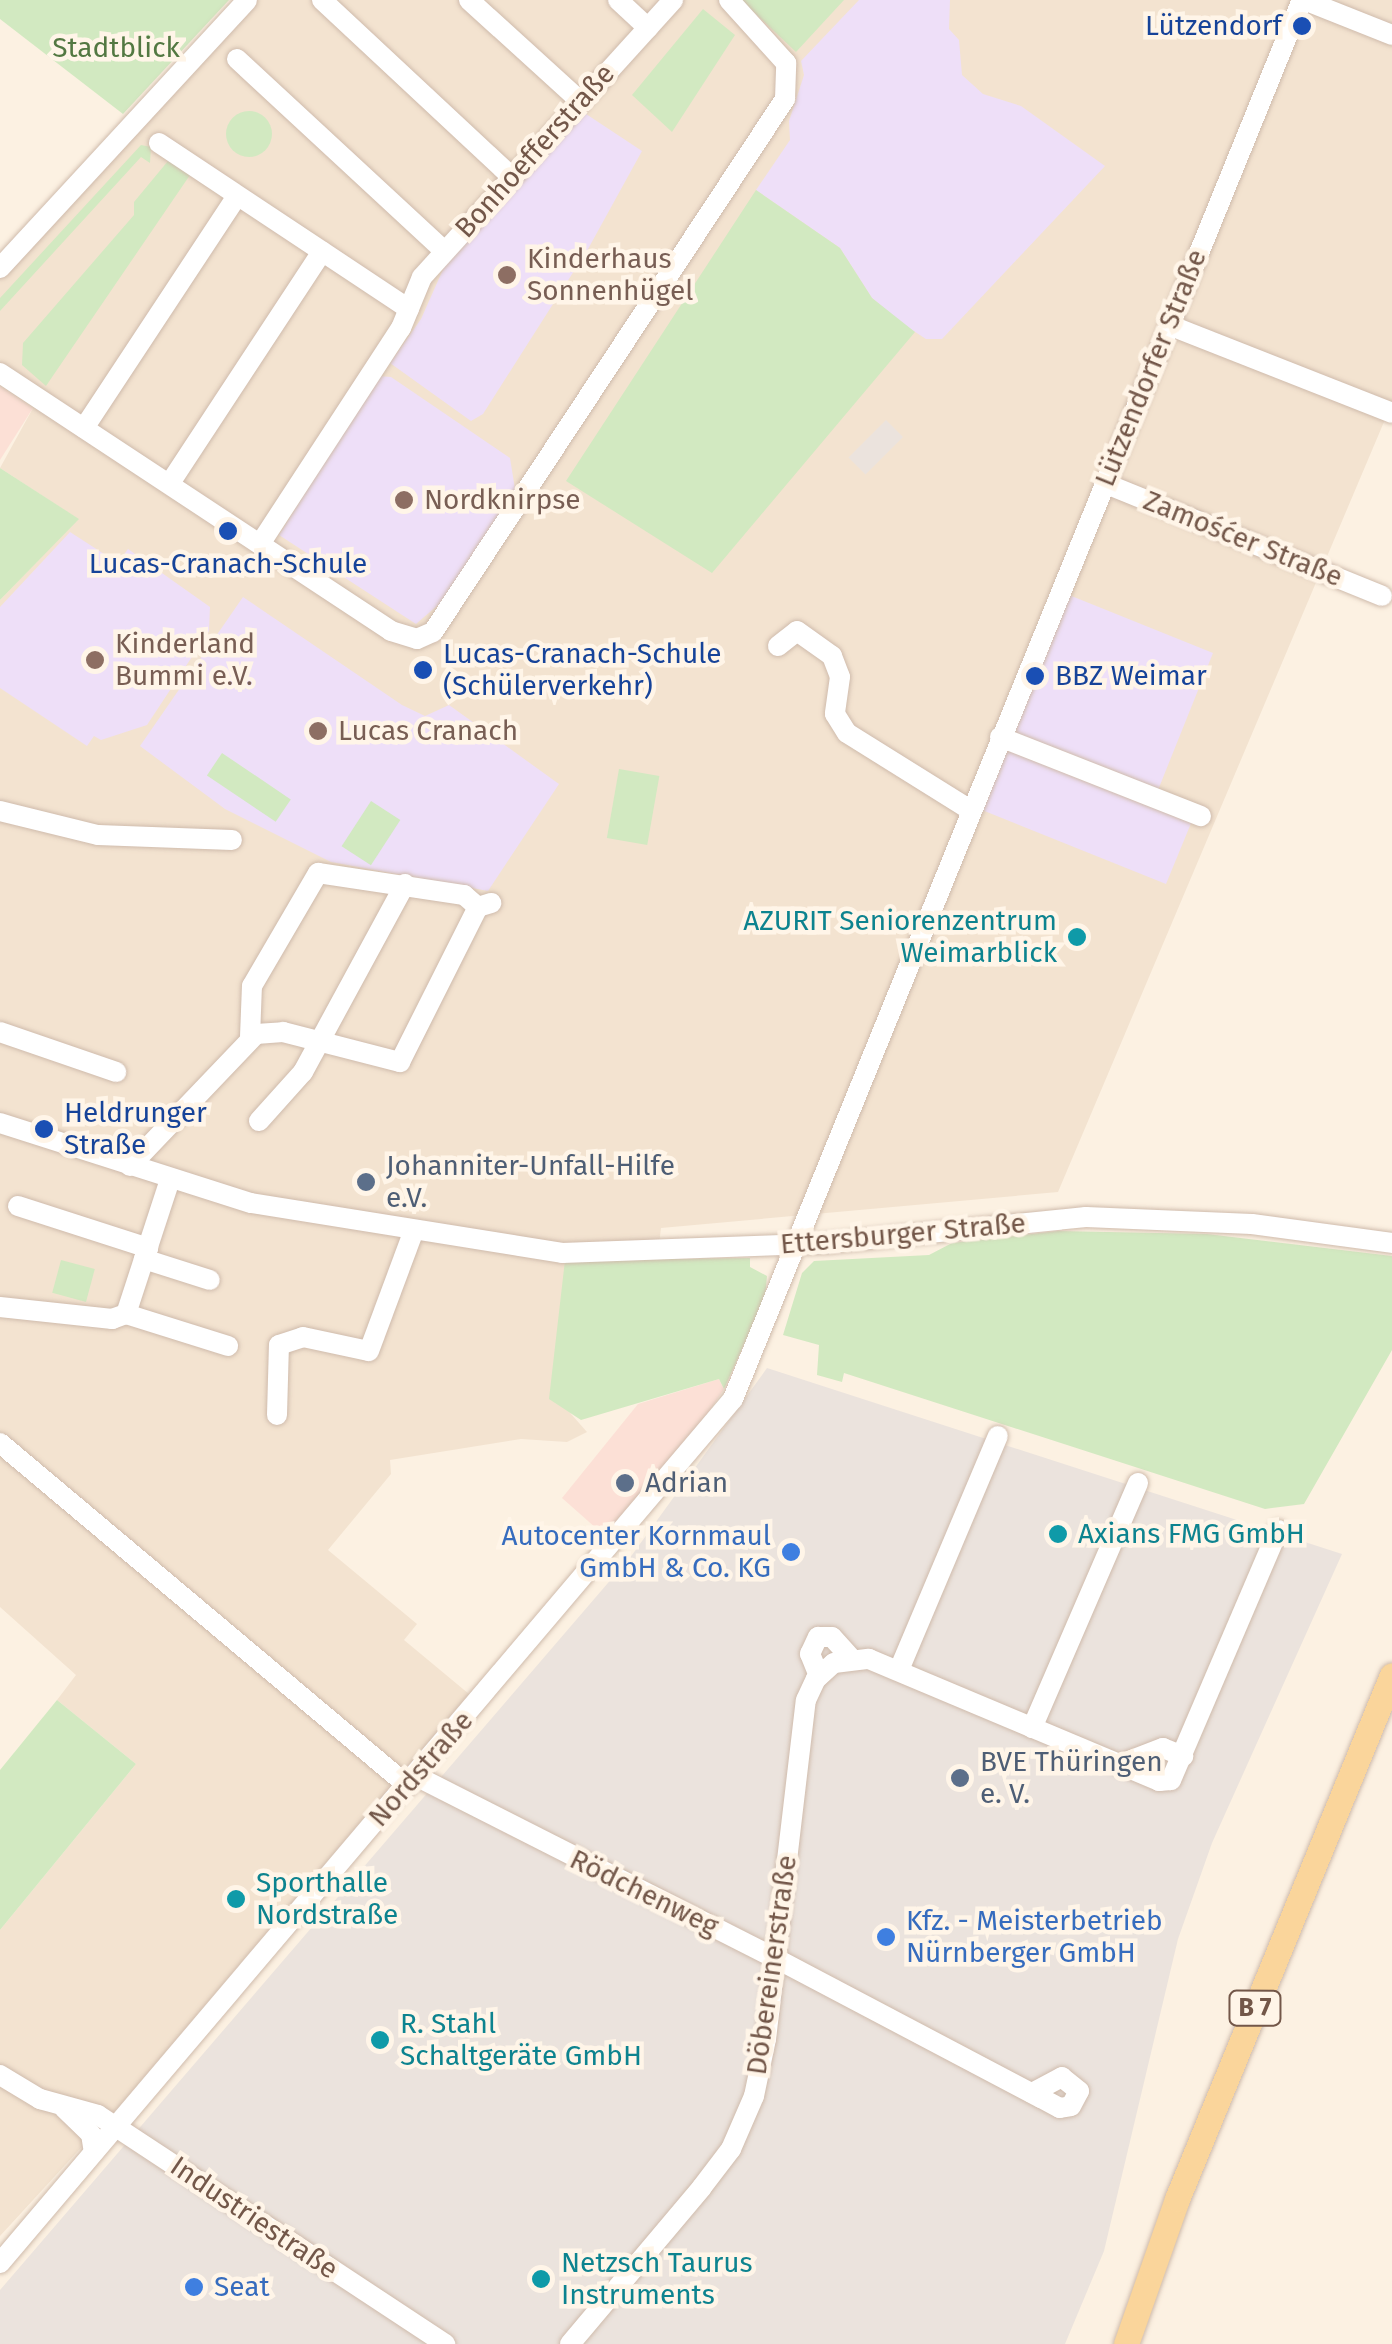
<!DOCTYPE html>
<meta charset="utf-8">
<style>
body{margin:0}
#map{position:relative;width:1392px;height:2344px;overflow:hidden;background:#fcf1e2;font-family:"Fira Sans",sans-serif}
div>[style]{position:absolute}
.residential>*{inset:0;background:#f3e3d0}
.commercial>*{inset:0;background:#fce0d6}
.industrial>*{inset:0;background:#ebe3dd;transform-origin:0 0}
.education>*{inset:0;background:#eedff8}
.green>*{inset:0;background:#d2e9c1;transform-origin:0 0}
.round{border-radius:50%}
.roads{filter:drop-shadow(0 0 2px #cfbbac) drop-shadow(0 0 2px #cfbbac)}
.minor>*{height:20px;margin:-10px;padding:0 10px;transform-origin:10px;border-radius:10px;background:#fff}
.major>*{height:25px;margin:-12.5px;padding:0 12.5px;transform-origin:12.5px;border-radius:12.5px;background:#fad59b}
.dots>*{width:28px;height:28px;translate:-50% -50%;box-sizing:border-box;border:5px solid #fff5e8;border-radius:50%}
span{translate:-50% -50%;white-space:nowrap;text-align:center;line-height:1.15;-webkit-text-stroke:9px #fff5e8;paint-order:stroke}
.shield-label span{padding:2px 8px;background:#fff5e8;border:2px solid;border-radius:8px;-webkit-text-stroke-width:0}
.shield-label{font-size:25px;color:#735749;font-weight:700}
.transit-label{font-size:28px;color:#164399}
.right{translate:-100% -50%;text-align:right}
.left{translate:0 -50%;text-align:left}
.park-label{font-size:28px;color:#537842}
.street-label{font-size:28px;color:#735749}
.education-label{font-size:28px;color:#785e54}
.culture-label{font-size:28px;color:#0d838f}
.service-label{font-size:28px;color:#4e5e75}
.shop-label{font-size:28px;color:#366cbe}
</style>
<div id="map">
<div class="residential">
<div style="clip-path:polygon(254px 0,1392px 0,1392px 403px,1058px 1192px,661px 1228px,658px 1253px,565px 1260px,564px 1406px,587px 1432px,567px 1442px,521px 1439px,390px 1460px,391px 1474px,328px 1550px,417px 1624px,404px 1640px,469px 1694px,122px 2103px,0 2236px,0 1930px,136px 1764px,57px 1700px,76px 1675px,0 1607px,0 600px,78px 519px,0 468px,33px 408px,0 386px,0 275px)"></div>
</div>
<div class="commercial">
<div style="clip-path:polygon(0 386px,33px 408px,0 460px)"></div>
<div style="clip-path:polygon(719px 1379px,724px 1389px,698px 1428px,605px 1536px,562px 1498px,638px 1404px)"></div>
</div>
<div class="industrial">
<div style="left:886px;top:420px;width:24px;height:53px;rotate:45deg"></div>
<div style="clip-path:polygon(767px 1368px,1342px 1554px,1212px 1843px,1178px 1939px,1104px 2251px,1065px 2344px,0 2344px,0 2290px,632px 1555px)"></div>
</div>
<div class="education">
<div style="clip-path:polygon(859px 0,950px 0,949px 29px,959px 40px,962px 75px,983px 94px,1021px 106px,1105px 166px,942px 339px,926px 339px,903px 324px,872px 298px,840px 248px,756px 190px,790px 140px,789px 121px,804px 75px,801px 61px)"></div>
<div style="clip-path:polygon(583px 112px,642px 151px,588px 249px,483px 414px,471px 421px,390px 363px,421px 319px,445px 265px)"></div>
<div style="clip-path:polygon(378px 376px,391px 377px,510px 458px,515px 489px,445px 599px,416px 624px,279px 535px)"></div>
<div style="clip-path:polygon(70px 532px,118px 563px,128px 549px,210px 607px,209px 631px,147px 725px,101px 740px,94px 736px,87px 746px,0 688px,0 607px)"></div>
<div style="clip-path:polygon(1064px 593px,1213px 653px,1154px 800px,1194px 816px,1166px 884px,977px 808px)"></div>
<div style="clip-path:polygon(243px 597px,402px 705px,425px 716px,449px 705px,559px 784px,488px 891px,331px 862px,225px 809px,140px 746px)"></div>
</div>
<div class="green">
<div style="clip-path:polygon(0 0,229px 0,123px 114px,0 19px)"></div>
<div style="clip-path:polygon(741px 0,844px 0,796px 52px)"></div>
<div style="clip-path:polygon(703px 9px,735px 35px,672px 132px,632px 95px)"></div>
<div class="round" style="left:226px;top:111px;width:46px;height:46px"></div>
<div style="clip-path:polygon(141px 145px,151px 147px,150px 163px,141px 157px,0 311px,0 298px)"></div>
<div style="clip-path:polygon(168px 161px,190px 175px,46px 386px,22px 365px,23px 343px,134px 215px,134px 202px)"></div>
<div style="clip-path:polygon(756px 190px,840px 248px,872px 298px,915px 332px,712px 573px,566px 481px)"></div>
<div style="clip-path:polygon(0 468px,79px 519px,0 600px)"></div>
<div style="left:222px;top:753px;width:83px;height:27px;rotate:34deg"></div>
<div style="left:619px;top:769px;width:41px;height:70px;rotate:10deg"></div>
<div style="left:371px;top:801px;width:35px;height:54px;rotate:33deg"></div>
<div style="clip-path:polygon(1058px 1231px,1207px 1234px,1392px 1256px,1392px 1350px,1304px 1504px,1265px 1509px,844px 1373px,842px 1382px,817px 1375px,819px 1345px,783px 1335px,802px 1273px,814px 1261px,929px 1255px,952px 1243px)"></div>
<div style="clip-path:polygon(750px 1258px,750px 1267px,767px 1276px,765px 1298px,724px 1389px,719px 1379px,581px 1420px,549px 1399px,565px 1260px)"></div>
<div style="left:61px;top:1260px;width:35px;height:34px;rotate:15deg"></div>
<div style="clip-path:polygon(57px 1700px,136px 1764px,0 1930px,0 1770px)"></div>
</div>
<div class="roads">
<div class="minor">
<div style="left:322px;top:0;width:260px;rotate:43deg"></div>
<div style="left:469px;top:0;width:150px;rotate:42.3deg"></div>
<div style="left:618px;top:0;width:41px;rotate:43deg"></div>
<div style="left:1304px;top:0;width:95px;rotate:21.7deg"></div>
<div style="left:237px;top:59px;width:282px;rotate:42.8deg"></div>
<div style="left:159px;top:143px;width:300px;rotate:33.6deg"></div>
<div style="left:0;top:268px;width:364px;rotate:-47.3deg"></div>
<div style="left:1169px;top:325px;width:240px;rotate:21.5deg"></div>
<div style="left:0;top:373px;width:468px;rotate:33.4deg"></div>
<div style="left:391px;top:631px;width:27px;rotate:17deg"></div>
<div style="left:417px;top:639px;width:17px;rotate:-24deg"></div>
<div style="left:433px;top:632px;width:639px;rotate:-56.56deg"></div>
<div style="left:785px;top:99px;width:36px;rotate:-88deg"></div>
<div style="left:786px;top:63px;width:85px;rotate:-132.1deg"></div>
<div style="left:84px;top:428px;width:278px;rotate:-56.6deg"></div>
<div style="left:170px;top:483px;width:277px;rotate:-56.7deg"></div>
<div style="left:1104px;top:483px;width:300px;rotate:22.1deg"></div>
<div style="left:260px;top:544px;width:258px;rotate:-56.9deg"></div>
<div style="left:401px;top:328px;width:55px;rotate:-67.6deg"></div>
<div style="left:422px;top:277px;width:374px;rotate:-47.8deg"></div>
<div style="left:778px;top:646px;width:24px;rotate:-38deg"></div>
<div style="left:797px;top:631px;width:43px;rotate:35.5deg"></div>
<div style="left:832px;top:656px;width:22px;rotate:69deg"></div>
<div style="left:840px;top:677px;width:37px;rotate:98deg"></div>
<div style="left:835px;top:714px;width:22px;rotate:58deg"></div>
<div style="left:847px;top:733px;width:145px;rotate:32deg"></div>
<div style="left:1000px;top:737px;width:216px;rotate:21.5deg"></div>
<div style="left:0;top:811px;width:101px;rotate:13.8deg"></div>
<div style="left:98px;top:835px;width:134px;rotate:2.1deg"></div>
<div style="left:0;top:1032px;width:123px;rotate:19deg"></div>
<div style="left:250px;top:1037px;width:51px;rotate:-87.8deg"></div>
<div style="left:252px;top:986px;width:131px;rotate:-59.7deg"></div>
<div style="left:318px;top:873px;width:148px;rotate:8.6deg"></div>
<div style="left:464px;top:895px;width:18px;rotate:41deg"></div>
<div style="left:259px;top:1121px;width:66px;rotate:-48.1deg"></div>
<div style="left:303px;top:1072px;width:214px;rotate:-61.5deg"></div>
<div style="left:0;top:1123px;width:263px;rotate:17.7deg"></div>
<div style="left:251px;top:1203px;width:315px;rotate:9.1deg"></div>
<div style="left:562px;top:1253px;width:268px;rotate:-2.1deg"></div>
<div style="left:830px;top:1243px;width:257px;rotate:-5.8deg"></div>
<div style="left:1086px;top:1217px;width:166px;rotate:2.4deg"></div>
<div style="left:1252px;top:1224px;width:141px;rotate:7.7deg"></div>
<div style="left:130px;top:1166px;width:182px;rotate:-46.3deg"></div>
<div style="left:256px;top:1034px;width:27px;rotate:-4deg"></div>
<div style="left:283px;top:1032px;width:121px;rotate:14.4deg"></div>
<div style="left:400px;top:1062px;width:174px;rotate:-63.3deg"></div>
<div style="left:478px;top:907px;width:14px;rotate:-17deg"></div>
<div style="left:18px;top:1206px;width:137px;rotate:17.9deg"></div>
<div style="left:144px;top:1259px;width:69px;rotate:17.7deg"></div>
<div style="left:0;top:1307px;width:113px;rotate:6.1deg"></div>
<div style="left:112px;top:1319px;width:15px;rotate:-20deg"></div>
<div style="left:126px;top:1314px;width:107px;rotate:17.4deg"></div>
<div style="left:126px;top:1314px;width:142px;rotate:-71.9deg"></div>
<div style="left:277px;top:1415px;width:70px;rotate:-88.4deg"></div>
<div style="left:279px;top:1345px;width:25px;rotate:-18deg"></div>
<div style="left:303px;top:1337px;width:67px;rotate:12deg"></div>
<div style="left:369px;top:1351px;width:126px;rotate:-69.6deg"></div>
<div style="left:0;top:1443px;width:533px;rotate:40.05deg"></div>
<div style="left:899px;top:1670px;width:254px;rotate:-67.1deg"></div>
<div style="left:819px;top:1676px;width:24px;rotate:-112deg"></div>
<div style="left:810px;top:1654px;width:19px;rotate:-65deg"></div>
<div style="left:818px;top:1637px;width:14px"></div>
<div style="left:832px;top:1637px;width:28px;rotate:48deg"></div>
<div style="left:1032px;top:1728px;width:267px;rotate:-66.6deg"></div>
<div style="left:1121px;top:1764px;width:45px;rotate:-20.9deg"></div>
<div style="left:1163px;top:1748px;width:22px;rotate:22deg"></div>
<div style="left:416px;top:1776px;width:405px;rotate:26.9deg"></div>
<div style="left:777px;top:1959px;width:298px;rotate:27.8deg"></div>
<div style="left:1041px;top:2098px;width:21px;rotate:28deg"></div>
<div style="left:1060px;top:2108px;width:11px;rotate:-10deg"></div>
<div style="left:1071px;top:2106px;width:17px;rotate:-62deg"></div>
<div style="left:1079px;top:2091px;width:22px;rotate:-141deg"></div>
<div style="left:1062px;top:2077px;width:34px;rotate:152deg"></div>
<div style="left:0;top:2075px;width:47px;rotate:31deg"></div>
<div style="left:40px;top:2099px;width:60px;rotate:15.4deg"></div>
<div style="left:98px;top:2115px;width:416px;rotate:33.4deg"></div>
<div style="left:64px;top:2108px;width:37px;rotate:44deg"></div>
<div style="left:91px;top:2134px;width:18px;rotate:81deg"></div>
<div style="left:0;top:2263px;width:1133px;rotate:-49.69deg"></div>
<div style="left:733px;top:1399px;width:1510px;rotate:-67.87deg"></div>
<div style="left:570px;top:2344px;width:205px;rotate:-49.9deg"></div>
<div style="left:702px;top:2187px;width:48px;rotate:-52.7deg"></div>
<div style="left:731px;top:2149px;width:58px;rotate:-66.5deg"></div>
<div style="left:754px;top:2096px;width:58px;rotate:-78.1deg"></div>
<div style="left:766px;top:2039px;width:341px;rotate:-83.3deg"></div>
<div style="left:806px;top:1700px;width:23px;rotate:-65deg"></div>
<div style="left:816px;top:1679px;width:24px;rotate:-42deg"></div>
<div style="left:834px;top:1663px;width:35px;rotate:-7deg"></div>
<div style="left:869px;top:1659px;width:315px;rotate:22.8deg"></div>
<div style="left:1159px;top:1781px;width:12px;rotate:-5deg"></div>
<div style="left:1171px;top:1780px;width:272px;rotate:-66.8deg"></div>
</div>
<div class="major">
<div style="left:1126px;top:2344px;width:154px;rotate:-70.6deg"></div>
<div style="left:1177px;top:2199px;width:566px;rotate:-67.69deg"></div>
</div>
</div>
<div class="dots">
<div style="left:1302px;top:26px;background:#1a4fb4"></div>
<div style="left:507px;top:275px;background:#8d6e63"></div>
<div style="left:404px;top:500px;background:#8d6e63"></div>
<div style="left:228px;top:531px;background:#1a4fb4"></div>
<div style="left:95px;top:660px;background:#8d6e63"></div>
<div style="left:423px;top:670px;background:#1a4fb4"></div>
<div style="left:1035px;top:676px;background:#1a4fb4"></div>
<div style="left:318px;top:731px;background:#8d6e63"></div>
<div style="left:1077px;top:937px;background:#0f9aa8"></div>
<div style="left:44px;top:1129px;background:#1a4fb4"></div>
<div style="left:366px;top:1182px;background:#5c6f8a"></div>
<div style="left:625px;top:1483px;background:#5c6f8a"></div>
<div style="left:1058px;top:1534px;background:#0f9aa8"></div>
<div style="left:791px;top:1552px;background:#3f7fe0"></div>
<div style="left:960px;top:1778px;background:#5c6f8a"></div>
<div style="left:236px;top:1899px;background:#0f9aa8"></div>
<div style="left:886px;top:1937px;background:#3f7fe0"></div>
<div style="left:380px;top:2040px;background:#0f9aa8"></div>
<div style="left:541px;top:2279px;background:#0f9aa8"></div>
<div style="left:194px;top:2287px;background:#3f7fe0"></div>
</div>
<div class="shield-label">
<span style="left:1255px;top:2008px">B 7</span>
</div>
<div class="transit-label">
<span class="right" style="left:1282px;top:26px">Lützendorf</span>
<span style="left:228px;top:564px">Lucas-Cranach-Schule</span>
<span class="left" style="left:443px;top:670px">Lucas-Cranach-Schule<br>(Schülerverkehr)</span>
<span class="left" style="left:1055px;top:676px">BBZ Weimar</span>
<span class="left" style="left:64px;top:1129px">Heldrunger<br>Straße</span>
</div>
<div class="park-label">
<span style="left:116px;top:48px">Stadtblick</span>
</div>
<div class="street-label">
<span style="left:535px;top:151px;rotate:-48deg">Bonhoefferstraße</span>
<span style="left:1151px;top:368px;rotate:-68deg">Lützendorfer Straße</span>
<span style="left:1243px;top:539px;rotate:22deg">Zamośćer Straße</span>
<span style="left:903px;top:1234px;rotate:-5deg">Ettersburger Straße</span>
<span style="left:421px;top:1769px;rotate:-49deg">Nordstraße</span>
<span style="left:644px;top:1893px;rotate:26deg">Rödchenweg</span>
<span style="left:772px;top:1965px;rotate:-82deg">Döbereinerstraße</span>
<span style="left:254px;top:2218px;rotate:34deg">Industriestraße</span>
</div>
<div class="education-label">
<span class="left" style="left:527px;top:275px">Kinderhaus<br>Sonnenhügel</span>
<span class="left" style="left:424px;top:500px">Nordknirpse</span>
<span class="left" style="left:115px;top:660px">Kinderland<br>Bummi e.V.</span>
<span class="left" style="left:338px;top:731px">Lucas Cranach</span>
</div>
<div class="culture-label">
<span class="right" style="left:1057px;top:937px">AZURIT Seniorenzentrum<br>Weimarblick</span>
<span class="left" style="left:1078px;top:1534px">Axians FMG GmbH</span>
<span class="left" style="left:256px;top:1899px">Sporthalle<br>Nordstraße</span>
<span class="left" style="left:400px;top:2040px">R. Stahl<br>Schaltgeräte GmbH</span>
<span class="left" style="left:561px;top:2279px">Netzsch Taurus<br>Instruments</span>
</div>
<div class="service-label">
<span class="left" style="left:386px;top:1182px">Johanniter-Unfall-Hilfe<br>e.V.</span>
<span class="left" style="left:645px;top:1483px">Adrian</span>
<span class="left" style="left:980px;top:1778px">BVE Thüringen<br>e. V.</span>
</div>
<div class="shop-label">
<span class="right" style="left:771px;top:1552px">Autocenter Kornmaul<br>GmbH &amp; Co. KG</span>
<span class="left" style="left:906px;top:1937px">Kfz. - Meisterbetrieb<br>Nürnberger GmbH</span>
<span class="left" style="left:214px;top:2287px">Seat</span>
</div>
</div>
